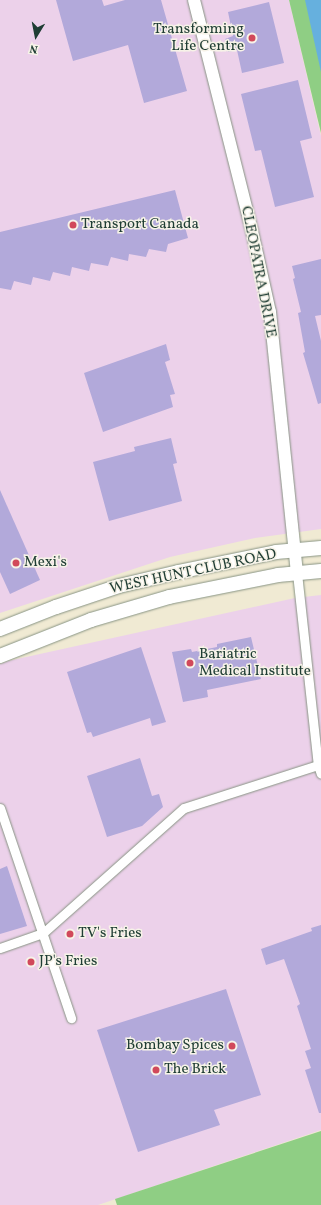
<!DOCTYPE html>
<style>
body{margin:0}
#map{position:relative;width:321px;height:1205px;overflow:hidden;background:#f0ead3;font-family:Vollkorn,serif}
div>[style]{position:absolute}
.built>*{inset:0;background:#ecd1ea}
.green>*{inset:0;background:#8fce84}
.water>*{inset:0;background:#66b0de}
.building>*{inset:0;background:#b2a9da}
.roads{filter:drop-shadow(0 0 1px #889484) drop-shadow(0 0 1px #889484)}
.street>*{height:9px;margin:-4.5px;padding:0 4.5px;transform-origin:4.5px;border-radius:4.5px;background:#fff}
.secondary>*{height:12px;margin:-6px;padding:0 6px;transform-origin:6px;border-radius:6px;background:#fff}
.primary>*{height:14px;margin:-7px;padding:0 7px;transform-origin:7px;border-radius:7px;background:#fff}
.dots>*{width:11px;height:11px;translate:-50% -50%;box-sizing:border-box;border:2px solid #f7f3e8;border-radius:50%}
span{translate:-50% -50%;white-space:nowrap;text-align:center;line-height:1.15;-webkit-text-stroke:3px #f7f3e8;paint-order:stroke}
.poi-label{font-size:15px;color:#1f3d34}
.right{translate:-100% -50%;text-align:right}
.left{translate:0 -50%;text-align:left}
.street-label{font-size:15px;color:#1f3d34}
.north{position:absolute;left:16px;top:16px;width:40px;height:40px;-webkit-text-stroke:3px #f7f3e8;paint-order:stroke;rotate:190deg;font-size:11px;font-weight:700;line-height:16px;text-align:center;color:#1f3d34}
.north::after{content:'';display:block;margin:auto;width:14px;height:18px;background:#1f3d34;clip-path:polygon(50% 0,100% 100%,50% 72%,0 100%)}
</style>
<div id="map">
<div class="built">
<div style="clip-path:polygon(0 0,289px 0,321px 136px,321px 529px,255px 538px,170px 557px,0 613px)"></div>
<div style="clip-path:polygon(321px 595px,321px 1130px,98px 1205px,0 1205px,0 664px,8px 661px,295px 598px)"></div>
</div>
<div class="green">
<div style="clip-path:polygon(289px 0,321px 0,321px 133px)"></div>
<div style="clip-path:polygon(321px 1131px,321px 1205px,117px 1205px,115px 1199px)"></div>
</div>
<div class="water">
<div style="clip-path:polygon(305px 0,321px 0,321px 72px)"></div>
</div>
<div class="building">
<div style="clip-path:polygon(56px 0,102px 0,104px 6px,125px 0,161px 0,187px 91px,144px 103px,128px 45px,73px 61px)"></div>
<div style="clip-path:polygon(269px 2px,284px 63px,242px 73px,237px 50px,228px 52px,225px 39px,233px 36px,228px 12px)"></div>
<div style="clip-path:polygon(298px 80px,312px 138px,300px 141px,314px 197px,275px 207px,261px 150px,255px 151px,241px 94px)"></div>
<div style="clip-path:polygon(175px 190px,188px 238px,168px 244px,166px 252px,149px 249px,146px 257px,129px 254px,128px 261px,111px 257px,108px 266px,91px 263px,89px 271px,72px 267px,70px 276px,53px 272px,50px 281px,33px 277px,31px 285px,14px 281px,11px 290px,0 288px,0 232px)"></div>
<div style="clip-path:polygon(321px 259px,321px 315px,315px 316px,321px 341px,321px 403px,318px 404px,303px 353px,305px 352px,298px 313px,301px 312px,293px 279px,295px 278px,292px 266px)"></div>
<div style="clip-path:polygon(166px 344px,170px 360px,165px 362px,175px 394px,170px 395px,173px 407px,103px 432px,84px 373px)"></div>
<div style="clip-path:polygon(171px 438px,177px 463px,173px 464px,182px 501px,109px 521px,93px 462px,135px 451px,134px 447px)"></div>
<div style="clip-path:polygon(0 490px,40px 580px,10px 594px,0 572px)"></div>
<div style="clip-path:polygon(251px 637px,261px 679px,207px 690px,208px 697px,183px 702px,172px 652px,191px 649px,192px 652px,217px 647px,217px 644px)"></div>
<div style="clip-path:polygon(141px 647px,166px 722px,152px 726px,150px 718px,93px 737px,91px 732px,87px 733px,67px 672px)"></div>
<div style="clip-path:polygon(140px 758px,152px 796px,159px 794px,163px 807px,142px 826px,107px 837px,87px 776px)"></div>
<div style="clip-path:polygon(7px 866px,27px 926px,0 934px,0 869px)"></div>
<div style="clip-path:polygon(321px 925px,321px 1113px,319px 1113px,305px 1070px,311px 1068px,305px 1051px,311px 1049px,297px 1006px,300px 1004px,284px 959px,266px 965px,261px 949px,312px 931px,311px 928px)"></div>
<div style="clip-path:polygon(226px 989px,261px 1095px,214px 1110px,220px 1125px,138px 1152px,97px 1030px)"></div>
</div>
<div class="roads">
<div class="street">
<div style="left:297px;top:573px;width:193px;rotate:83.8deg"></div>
<div style="left:318px;top:765px;width:9px;rotate:72deg"></div>
<div style="left:0;top:808px;width:222px;rotate:71.3deg"></div>
<div style="left:0;top:948px;width:46px;rotate:-19.2deg"></div>
<div style="left:43px;top:933px;width:188px;rotate:-41.6deg"></div>
<div style="left:184px;top:808px;width:141px;rotate:-17.8deg"></div>
</div>
<div class="secondary">
<div style="left:194px;top:0;width:238px;rotate:75.9deg"></div>
<div style="left:252px;top:231px;width:83px;rotate:77.5deg"></div>
<div style="left:270px;top:312px;width:262px;rotate:84.1deg"></div>
</div>
<div class="primary">
<div style="left:0;top:629px;width:60px;rotate:-21.4deg"></div>
<div style="left:56px;top:607px;width:66px;rotate:-18.4deg"></div>
<div style="left:119px;top:586px;width:61px;rotate:-13.3deg"></div>
<div style="left:178px;top:572px;width:100px;rotate:-11.5deg"></div>
<div style="left:276px;top:552px;width:45px;rotate:-5.1deg"></div>
<div style="left:0;top:656px;width:98px;rotate:-21.6deg"></div>
<div style="left:91px;top:620px;width:81px;rotate:-16.4deg"></div>
<div style="left:169px;top:597px;width:111px;rotate:-11.4deg"></div>
<div style="left:278px;top:575px;width:43px;rotate:-5.3deg"></div>
</div>
</div>
<div class="dots">
<div style="left:252px;top:38px;background:#d1495b"></div>
<div style="left:73px;top:225px;background:#d1495b"></div>
<div style="left:16px;top:563px;background:#d1495b"></div>
<div style="left:190px;top:663px;background:#d1495b"></div>
<div style="left:70px;top:934px;background:#d1495b"></div>
<div style="left:31px;top:962px;background:#d1495b"></div>
<div style="left:232px;top:1046px;background:#d1495b"></div>
<div style="left:156px;top:1070px;background:#d1495b"></div>
</div>
<div class="poi-label">
<span class="right" style="left:244px;top:38px">Transforming<br>Life Centre</span>
<span class="left" style="left:81px;top:225px">Transport Canada</span>
<span class="left" style="left:24px;top:563px">Mexi's</span>
<span class="left" style="left:199px;top:663px">Bariatric<br>Medical Institute</span>
<span class="left" style="left:78px;top:934px">TV's Fries</span>
<span class="left" style="left:39px;top:962px">JP's Fries</span>
<span class="right" style="left:224px;top:1046px">Bombay Spices</span>
<span class="left" style="left:164px;top:1070px">The Brick</span>
</div>
<div class="street-label">
<span style="left:258px;top:272px;rotate:79deg">CLEOPATRA DRIVE</span>
<span style="left:193px;top:572px;rotate:-12deg">WEST HUNT CLUB ROAD</span>
</div>
<div class="north">N</div>
</div>
